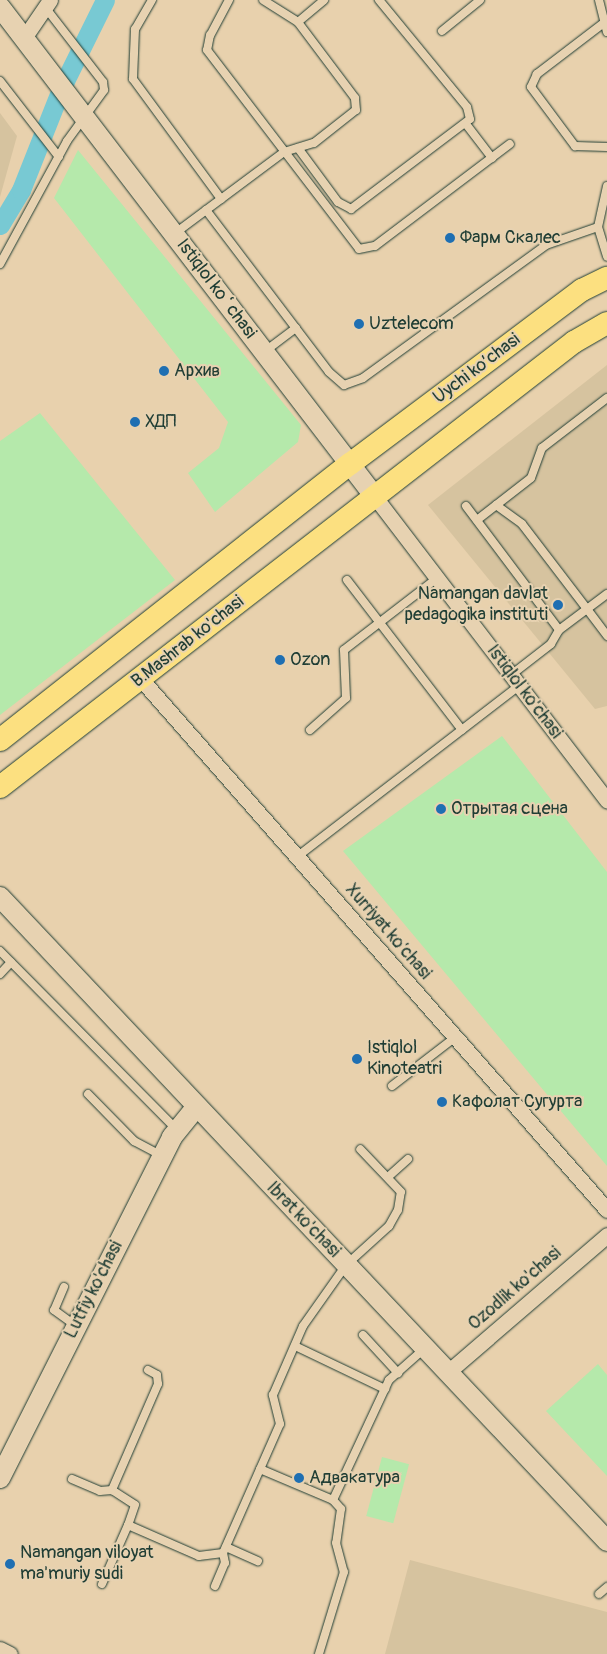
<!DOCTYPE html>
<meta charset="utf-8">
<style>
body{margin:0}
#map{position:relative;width:607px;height:1654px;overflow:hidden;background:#e8d1ad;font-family:Pangolin,sans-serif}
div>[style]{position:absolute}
.built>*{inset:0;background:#d6c39f}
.green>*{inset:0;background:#b5e9ab;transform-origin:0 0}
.canal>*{height:19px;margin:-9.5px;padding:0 9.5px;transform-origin:9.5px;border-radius:9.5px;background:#78c9d3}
.roads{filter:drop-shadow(0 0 1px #1f3d34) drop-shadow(0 0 1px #1f3d34)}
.lane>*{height:8px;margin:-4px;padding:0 4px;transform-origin:4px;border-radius:4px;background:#e7d2b1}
.street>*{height:15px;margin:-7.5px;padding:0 7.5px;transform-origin:7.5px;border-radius:7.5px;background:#e7d2b1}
.secondary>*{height:20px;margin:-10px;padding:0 10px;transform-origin:10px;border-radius:10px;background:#e7d2b1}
.primary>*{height:22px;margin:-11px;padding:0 11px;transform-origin:11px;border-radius:11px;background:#fce080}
.dots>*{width:14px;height:14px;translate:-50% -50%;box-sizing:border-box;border:2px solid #e7d2b1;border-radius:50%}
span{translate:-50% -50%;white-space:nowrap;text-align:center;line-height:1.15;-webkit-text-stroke:4px #e7d2b1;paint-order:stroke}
.poi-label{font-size:18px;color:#1f3d34}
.left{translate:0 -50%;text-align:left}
.right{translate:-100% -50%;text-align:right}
.street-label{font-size:18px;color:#1f3d34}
</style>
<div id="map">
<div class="built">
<div style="clip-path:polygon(0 113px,17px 136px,0 197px)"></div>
<div style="clip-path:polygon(607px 365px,607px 706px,595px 709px,428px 505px)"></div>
<div style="clip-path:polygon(410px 1560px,607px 1612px,607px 1654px,385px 1654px)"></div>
</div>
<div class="green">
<div style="clip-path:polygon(78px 150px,301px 425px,298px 442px,215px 512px,188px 473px,219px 448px,228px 422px,54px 198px)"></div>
<div style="clip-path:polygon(40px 413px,175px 580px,0 715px,0 441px)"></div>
<div style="clip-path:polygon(502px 736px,607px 872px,607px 1166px,343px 851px)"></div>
<div style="clip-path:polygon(598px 1364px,607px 1375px,607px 1476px,546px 1411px)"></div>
<div style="left:382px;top:1457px;width:28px;height:61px;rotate:15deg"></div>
</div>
<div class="canal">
<div style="left:0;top:225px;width:41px;rotate:-59deg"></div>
<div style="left:21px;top:190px;width:109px;rotate:-68.4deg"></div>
<div style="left:61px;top:89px;width:99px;rotate:-63.7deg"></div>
</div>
<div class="roads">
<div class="lane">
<div style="left:152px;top:0;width:34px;rotate:120deg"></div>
<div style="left:135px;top:29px;width:50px;rotate:92.3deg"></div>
<div style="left:133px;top:79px;width:149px;rotate:53.7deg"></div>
<div style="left:229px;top:0;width:40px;rotate:118deg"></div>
<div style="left:210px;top:35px;width:15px;rotate:101deg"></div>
<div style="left:207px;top:50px;width:250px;rotate:52.6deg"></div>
<div style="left:359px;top:249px;width:16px;rotate:-11deg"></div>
<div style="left:375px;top:246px;width:169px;rotate:-37.1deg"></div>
<div style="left:599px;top:0;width:33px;rotate:76deg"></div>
<div style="left:298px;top:22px;width:34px;rotate:-40deg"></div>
<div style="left:605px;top:22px;width:86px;rotate:142.6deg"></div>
<div style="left:537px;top:74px;width:14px;rotate:115deg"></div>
<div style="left:531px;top:87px;width:74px;rotate:53.3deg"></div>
<div style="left:575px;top:146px;width:32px;rotate:2deg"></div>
<div style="left:442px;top:31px;width:49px;rotate:-39.2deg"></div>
<div style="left:0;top:81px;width:96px;rotate:52.2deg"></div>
<div style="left:466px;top:124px;width:43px;rotate:52.6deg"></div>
<div style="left:298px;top:148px;width:67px;rotate:53.5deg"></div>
<div style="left:338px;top:202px;width:15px;rotate:28deg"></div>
<div style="left:351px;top:209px;width:149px;rotate:-37.1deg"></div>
<div style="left:470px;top:119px;width:12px;rotate:-104deg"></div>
<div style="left:467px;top:107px;width:139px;rotate:-129.4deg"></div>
<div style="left:607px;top:186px;width:42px;rotate:102.4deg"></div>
<div style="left:598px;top:227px;width:31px;rotate:73deg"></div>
<div style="left:206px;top:210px;width:203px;rotate:52.8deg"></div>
<div style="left:329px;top:372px;width:20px;rotate:41deg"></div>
<div style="left:344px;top:385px;width:20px;rotate:-20deg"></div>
<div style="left:363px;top:378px;width:226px;rotate:-36deg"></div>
<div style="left:546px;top:245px;width:55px;rotate:-19.1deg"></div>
<div style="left:174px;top:234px;width:137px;rotate:-36.7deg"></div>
<div style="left:284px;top:152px;width:31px;rotate:-17deg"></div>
<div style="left:314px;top:143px;width:53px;rotate:-38.2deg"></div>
<div style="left:356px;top:110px;width:12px;rotate:-95deg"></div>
<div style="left:355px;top:98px;width:95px;rotate:-126.9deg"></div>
<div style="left:298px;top:22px;width:41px;rotate:-147.8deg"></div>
<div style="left:0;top:264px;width:140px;rotate:-61.4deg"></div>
<div style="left:67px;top:141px;width:63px;rotate:-54deg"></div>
<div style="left:104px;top:90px;width:8px;rotate:-97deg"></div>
<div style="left:103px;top:82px;width:95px;rotate:-127.7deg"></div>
<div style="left:264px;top:352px;width:40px;rotate:-37deg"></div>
<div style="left:496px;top:505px;width:32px;rotate:36deg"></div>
<div style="left:522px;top:524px;width:107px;rotate:52.6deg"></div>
<div style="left:587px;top:609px;width:25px;rotate:-37deg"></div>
<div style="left:466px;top:506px;width:155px;rotate:53.1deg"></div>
<div style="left:559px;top:630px;width:16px;rotate:120deg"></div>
<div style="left:551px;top:644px;width:51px;rotate:142.2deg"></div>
<div style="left:477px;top:520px;width:68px;rotate:-37.9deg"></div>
<div style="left:531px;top:478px;width:32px;rotate:-70deg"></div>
<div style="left:542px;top:448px;width:82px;rotate:-37.6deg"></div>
<div style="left:347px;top:580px;width:189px;rotate:52.5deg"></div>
<div style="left:559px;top:630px;width:35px;rotate:-37deg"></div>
<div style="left:587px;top:609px;width:34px;rotate:53deg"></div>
<div style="left:310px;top:730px;width:48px;rotate:-41.6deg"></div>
<div style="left:346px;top:698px;width:48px;rotate:-92.4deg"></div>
<div style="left:344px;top:650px;width:118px;rotate:-37.7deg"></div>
<div style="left:298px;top:856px;width:279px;rotate:-37.6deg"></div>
<div style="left:0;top:951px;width:252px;rotate:45.3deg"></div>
<div style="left:0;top:974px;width:16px;rotate:-47deg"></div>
<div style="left:392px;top:1086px;width:78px;rotate:-37.7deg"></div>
<div style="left:88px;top:1094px;width:66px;rotate:45.6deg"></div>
<div style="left:134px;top:1141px;width:32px;rotate:28deg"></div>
<div style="left:388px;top:1177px;width:27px;rotate:-42deg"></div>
<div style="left:64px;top:1287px;width:25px;rotate:113deg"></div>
<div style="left:54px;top:1310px;width:27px;rotate:36deg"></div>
<div style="left:363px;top:1335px;width:52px;rotate:47.4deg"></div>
<div style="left:295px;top:1346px;width:100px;rotate:25.5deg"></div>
<div style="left:148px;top:1370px;width:10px;rotate:29deg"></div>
<div style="left:157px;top:1375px;width:9px;rotate:84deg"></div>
<div style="left:158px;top:1384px;width:116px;rotate:113.5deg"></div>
<div style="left:112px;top:1490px;width:27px;rotate:33deg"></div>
<div style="left:135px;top:1505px;width:21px;rotate:109deg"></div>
<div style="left:128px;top:1525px;width:77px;rotate:23.6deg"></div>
<div style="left:199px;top:1556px;width:24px;rotate:-7deg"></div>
<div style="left:223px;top:1553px;width:141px;rotate:-66.2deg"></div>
<div style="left:280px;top:1424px;width:30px;rotate:-104deg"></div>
<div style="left:273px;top:1395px;width:75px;rotate:-66.5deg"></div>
<div style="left:303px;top:1326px;width:75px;rotate:-54.8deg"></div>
<div style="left:346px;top:1265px;width:58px;rotate:-42.2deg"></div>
<div style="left:389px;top:1226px;width:18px;rotate:-61deg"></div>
<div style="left:398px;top:1210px;width:18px;rotate:-81deg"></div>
<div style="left:401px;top:1192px;width:59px;rotate:-133.6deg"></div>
<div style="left:260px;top:1469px;width:79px;rotate:23deg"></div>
<div style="left:333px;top:1500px;width:12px;rotate:48deg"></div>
<div style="left:341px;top:1509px;width:34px;rotate:98deg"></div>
<div style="left:336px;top:1543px;width:30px;rotate:75deg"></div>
<div style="left:344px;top:1572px;width:86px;rotate:107deg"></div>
<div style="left:72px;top:1479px;width:30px;rotate:23deg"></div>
<div style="left:100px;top:1491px;width:12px;rotate:-5deg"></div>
<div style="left:333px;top:1500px;width:132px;rotate:-65deg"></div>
<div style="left:389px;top:1380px;width:47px;rotate:-41.5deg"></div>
<div style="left:226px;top:1547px;width:35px;rotate:24deg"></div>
<div style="left:102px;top:1584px;width:64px;rotate:-66.2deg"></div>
<div style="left:215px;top:1586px;width:25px;rotate:-67deg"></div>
<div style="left:225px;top:1563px;width:10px;rotate:-101deg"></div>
<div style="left:599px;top:1594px;width:11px;rotate:-41deg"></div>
</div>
<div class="street">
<div style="left:24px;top:38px;width:46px;rotate:-55.6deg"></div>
<div style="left:375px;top:497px;width:382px;rotate:52.6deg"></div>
<div style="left:140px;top:678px;width:708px;rotate:48.72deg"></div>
<div style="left:448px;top:1372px;width:210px;rotate:-40.7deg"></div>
<div style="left:0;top:1649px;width:11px;rotate:27deg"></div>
</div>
<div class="secondary">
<div style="left:0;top:7px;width:617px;rotate:52.57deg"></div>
<div style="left:0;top:897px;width:885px;rotate:46.69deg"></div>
<div style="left:0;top:1478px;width:382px;rotate:-63.2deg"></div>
<div style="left:172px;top:1137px;width:38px;rotate:-51deg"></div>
</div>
<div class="primary">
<div style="left:0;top:740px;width:446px;rotate:-38.3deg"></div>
<div style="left:350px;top:464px;width:290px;rotate:-36.9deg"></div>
<div style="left:582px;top:290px;width:28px;rotate:-26deg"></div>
<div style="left:0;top:787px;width:726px;rotate:-37.79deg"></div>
<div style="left:574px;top:342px;width:38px;rotate:-30deg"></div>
</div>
</div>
<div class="dots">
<div style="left:450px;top:238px;background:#1f6fb2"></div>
<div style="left:359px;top:324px;background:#1f6fb2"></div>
<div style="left:164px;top:371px;background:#1f6fb2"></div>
<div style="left:135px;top:422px;background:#1f6fb2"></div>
<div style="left:558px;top:605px;background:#1f6fb2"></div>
<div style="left:280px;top:660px;background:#1f6fb2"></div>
<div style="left:441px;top:809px;background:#1f6fb2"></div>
<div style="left:357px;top:1059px;background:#1f6fb2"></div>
<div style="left:442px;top:1102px;background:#1f6fb2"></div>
<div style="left:299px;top:1478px;background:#1f6fb2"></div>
<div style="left:10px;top:1564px;background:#1f6fb2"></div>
</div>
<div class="poi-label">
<span class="left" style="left:460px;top:238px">Фарм Скалес</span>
<span class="left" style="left:369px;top:324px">Uztelecom</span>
<span class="left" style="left:174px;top:371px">Архив</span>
<span class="left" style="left:145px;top:422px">ХДП</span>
<span class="right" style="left:548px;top:605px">Namangan davlat<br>pedagogika instituti</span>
<span class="left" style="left:290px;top:660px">Ozon</span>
<span class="left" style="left:451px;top:809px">Отрытая сцена</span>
<span class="left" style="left:367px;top:1059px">Istiqlol<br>Kinoteatri</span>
<span class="left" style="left:452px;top:1102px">Кафолат Сугурта</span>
<span class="left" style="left:309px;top:1478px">Адвакатура</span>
<span class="left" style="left:20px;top:1564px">Namangan viloyat<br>ma'muriy sudi</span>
</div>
<div class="street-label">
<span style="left:216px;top:289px;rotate:53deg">Istiqlol koʻchasi</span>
<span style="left:477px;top:369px;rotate:-37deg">Uychi ko’chasi</span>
<span style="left:188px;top:642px;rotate:-38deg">B.Mashrab ko'chasi</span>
<span style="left:524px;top:692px;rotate:53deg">Istiqlol ko'chasi</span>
<span style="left:388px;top:932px;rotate:49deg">Xurriyat ko‘chasi</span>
<span style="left:303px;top:1220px;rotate:46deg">Ibrat ko'chasi</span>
<span style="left:515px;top:1289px;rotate:-41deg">Ozodlik ko'chasi</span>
<span style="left:94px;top:1290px;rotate:-63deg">Lutfiy ko'chasi</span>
</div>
</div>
